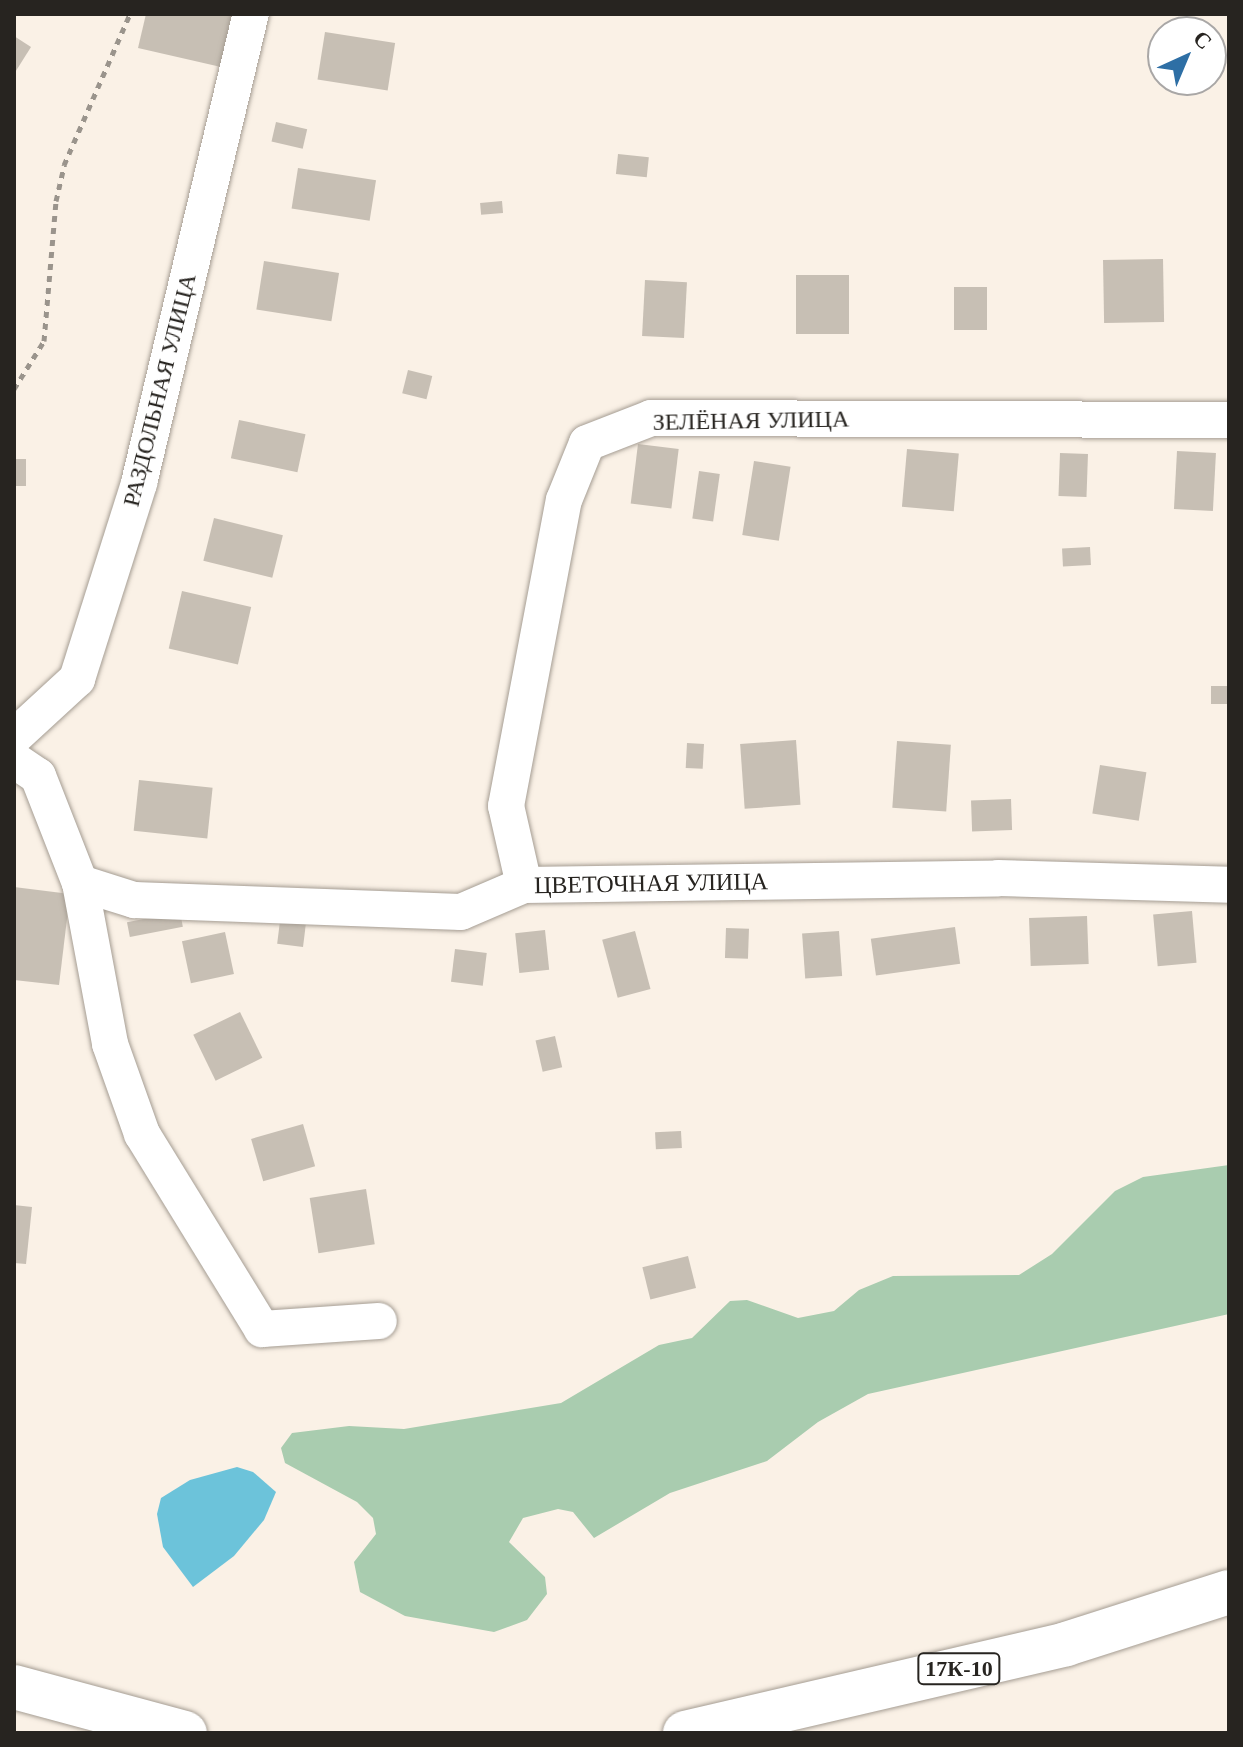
<!DOCTYPE html>
<meta charset="utf-8">
<style>
body{margin:0}
#map{position:relative;width:1243px;height:1747px;overflow:hidden;background:#faf1e6;font-family:Georgia,serif}
div>[style]{position:absolute}
.green>*{inset:0;background:#a9ccaf}
.water>*{inset:0;background:#6cc3da}
.building>*{inset:0;background:#c7bfb4;transform-origin:0 0}
.path>*{height:5px;margin-top:-2.5px;transform-origin:0;background:repeating-linear-gradient(90deg,#9a948c 0 6px,transparent 0 12px)}
.roads{filter:drop-shadow(0 0 2px #a59d93) drop-shadow(0 0 2px #a59d93)}
.minor>*{height:36px;margin:-18px;padding:0 18px;transform-origin:18px;border-radius:18px;background:#fff}
.major>*{height:44px;margin:-22px;padding:0 22px;transform-origin:22px;border-radius:22px;background:#fff}
span{translate:-50% -50%;white-space:nowrap;text-align:center;line-height:1.15;-webkit-text-stroke:7px #fff;paint-order:stroke}
.shield-label span{padding:2px 6px;background:#fff;border:2px solid;border-radius:6px;-webkit-text-stroke-width:0}
.shield-label{font-size:22px;color:#272420;font-weight:700}
.street-label{font-size:24px;color:#272420}
.frame{position:absolute;inset:0;border:16px solid #272420;pointer-events:none}
.north{position:absolute;left:1147px;top:16px;width:80px;height:80px;box-sizing:border-box;background:#fff;border:2px solid #a9a7a6;border-radius:50%;rotate:44deg;font-size:22px;font-weight:700;line-height:32px;text-align:center;color:#272420}
.north::after{content:'';display:block;margin:auto;width:28px;height:36px;background:#2e6fa5;clip-path:polygon(50% 0,100% 100%,50% 72%,0 100%)}
</style>
<div id="map">
<div class="green">
<div style="clip-path:polygon(1229px 1165px,1229px 1314px,868px 1394px,818px 1422px,767px 1461px,670px 1493px,594px 1538px,573px 1512px,558px 1509px,523px 1518px,509px 1542px,545px 1577px,547px 1594px,527px 1620px,494px 1632px,405px 1616px,360px 1592px,354px 1562px,376px 1534px,373px 1518px,357px 1502px,285px 1463px,281px 1448px,292px 1433px,349px 1426px,404px 1429px,561px 1403px,659px 1345px,692px 1338px,730px 1301px,747px 1300px,798px 1318px,834px 1311px,859px 1290px,893px 1276px,1019px 1275px,1052px 1254px,1115px 1191px,1143px 1177px)"></div>
</div>
<div class="water">
<div style="clip-path:polygon(237px 1467px,253px 1472px,276px 1492px,264px 1520px,234px 1556px,193px 1587px,163px 1547px,157px 1514px,161px 1498px,190px 1480px)"></div>
</div>
<div class="building">
<div style="clip-path:polygon(146px 14px,233px 14px,221px 67px,138px 48px)"></div>
<div style="left:325px;top:32px;width:71px;height:48px;rotate:9deg"></div>
<div style="clip-path:polygon(14px 36px,31px 47px,14px 74px)"></div>
<div style="left:276px;top:122px;width:32px;height:20px;rotate:13deg"></div>
<div style="left:618px;top:154px;width:31px;height:20px;rotate:6deg"></div>
<div style="left:298px;top:168px;width:79px;height:41px;rotate:9deg"></div>
<div style="left:502px;top:201px;width:12px;height:22px;rotate:85deg"></div>
<div style="left:1163px;top:259px;width:63px;height:60px;rotate:89deg"></div>
<div style="left:264px;top:261px;width:76px;height:49px;rotate:9deg"></div>
<div style="left:796px;top:275px;width:53px;height:59px"></div>
<div style="left:645px;top:280px;width:42px;height:56px;rotate:3deg"></div>
<div style="left:954px;top:287px;width:33px;height:43px"></div>
<div style="left:408px;top:370px;width:25px;height:24px;rotate:14deg"></div>
<div style="left:239px;top:420px;width:68px;height:39px;rotate:12deg"></div>
<div style="left:638px;top:444px;width:41px;height:60px;rotate:7deg"></div>
<div style="left:907px;top:449px;width:52px;height:58px;rotate:5deg"></div>
<div style="left:1177px;top:451px;width:39px;height:58px;rotate:3deg"></div>
<div style="left:1060px;top:453px;width:28px;height:43px;rotate:2deg"></div>
<div style="left:14px;top:459px;width:12px;height:27px"></div>
<div style="left:754px;top:461px;width:37px;height:75px;rotate:9deg"></div>
<div style="left:699px;top:471px;width:21px;height:48px;rotate:8deg"></div>
<div style="left:214px;top:518px;width:71px;height:44px;rotate:14deg"></div>
<div style="left:1090px;top:547px;width:18px;height:28px;rotate:87deg"></div>
<div style="left:182px;top:591px;width:71px;height:59px;rotate:13deg"></div>
<div style="left:1211px;top:686px;width:18px;height:18px"></div>
<div style="left:796px;top:740px;width:65px;height:56px;rotate:86deg"></div>
<div style="left:897px;top:741px;width:54px;height:67px;rotate:4deg"></div>
<div style="left:687px;top:743px;width:17px;height:25px;rotate:3deg"></div>
<div style="left:1100px;top:765px;width:47px;height:49px;rotate:9deg"></div>
<div style="left:139px;top:780px;width:74px;height:51px;rotate:6deg"></div>
<div style="left:1011px;top:799px;width:31px;height:40px;rotate:88deg"></div>
<div style="clip-path:polygon(14px 887px,70px 894px,59px 985px,14px 980px)"></div>
<div style="left:1192px;top:911px;width:52px;height:39px;rotate:85deg"></div>
<div style="left:180px;top:912px;width:15px;height:54px;rotate:79deg"></div>
<div style="left:1087px;top:916px;width:48px;height:58px;rotate:88deg"></div>
<div style="left:280px;top:921px;width:26px;height:23px;rotate:7deg"></div>
<div style="left:955px;top:927px;width:37px;height:85px;rotate:82deg"></div>
<div style="left:726px;top:928px;width:23px;height:30px;rotate:2deg"></div>
<div style="left:545px;top:930px;width:40px;height:30px;rotate:84deg"></div>
<div style="left:635px;top:931px;width:60px;height:34px;rotate:75deg"></div>
<div style="left:839px;top:931px;width:45px;height:37px;rotate:86deg"></div>
<div style="left:225px;top:932px;width:43px;height:44px;rotate:78deg"></div>
<div style="left:455px;top:949px;width:32px;height:33px;rotate:7deg"></div>
<div style="left:240px;top:1012px;width:51px;height:52px;rotate:64deg"></div>
<div style="left:555px;top:1036px;width:32px;height:20px;rotate:77deg"></div>
<div style="left:303px;top:1124px;width:44px;height:54px;rotate:74deg"></div>
<div style="left:681px;top:1131px;width:17px;height:26px;rotate:87deg"></div>
<div style="left:366px;top:1189px;width:56px;height:57px;rotate:81deg"></div>
<div style="clip-path:polygon(14px 1205px,32px 1207px,26px 1264px,14px 1263px)"></div>
<div style="left:688px;top:1256px;width:33px;height:47px;rotate:76deg"></div>
</div>
<div class="path">
<div style="left:14px;top:389px;width:57px;rotate:-58deg"></div>
<div style="left:44px;top:341px;width:141px;rotate:-85.1deg"></div>
<div style="left:56px;top:201px;width:37px;rotate:-77deg"></div>
<div style="left:64px;top:165px;width:165px;rotate:-66.4deg"></div>
</div>
<div class="roads">
<div class="minor">
<div style="left:14px;top:737px;width:86px;rotate:-42.6deg"></div>
<div style="left:77px;top:679px;width:206px;rotate:-72.4deg"></div>
<div style="left:139px;top:483px;width:482px;rotate:-76.6deg"></div>
<div style="left:14px;top:760px;width:29px;rotate:34deg"></div>
<div style="left:38px;top:776px;width:115px;rotate:68.6deg"></div>
<div style="left:80px;top:883px;width:164px;rotate:79.4deg"></div>
<div style="left:110px;top:1044px;width:96px;rotate:70.4deg"></div>
<div style="left:142px;top:1134px;width:229px;rotate:58.4deg"></div>
<div style="left:262px;top:1329px;width:117px;rotate:-3.9deg"></div>
<div style="left:80px;top:883px;width:57px;rotate:17.5deg"></div>
<div style="left:134px;top:900px;width:327px;rotate:2.1deg"></div>
<div style="left:461px;top:912px;width:69px;rotate:-23.2deg"></div>
<div style="left:524px;top:885px;width:474px;rotate:-0.8deg"></div>
<div style="left:998px;top:878px;width:231px;rotate:1.7deg"></div>
<div style="left:524px;top:885px;width:81px;rotate:-102.8deg"></div>
<div style="left:506px;top:806px;width:311px;rotate:-79.3deg"></div>
<div style="left:564px;top:500px;width:61px;rotate:-68deg"></div>
<div style="left:587px;top:443px;width:69px;rotate:-21.3deg"></div>
<div style="left:651px;top:418px;width:578px;rotate:0.2deg"></div>
</div>
<div class="major">
<div style="left:14px;top:1687px;width:177px;rotate:15.1deg"></div>
<div style="left:685px;top:1733px;width:391px;rotate:-13.1deg"></div>
<div style="left:1066px;top:1644px;width:171px;rotate:-17.7deg"></div>
</div>
</div>
<div class="shield-label">
<span style="left:959px;top:1669px">17К-10</span>
</div>
<div class="street-label">
<span style="left:160px;top:390px;rotate:-76deg">РАЗДОЛЬНАЯ УЛИЦА</span>
<span style="left:751px;top:421px;rotate:-1deg">ЗЕЛЁНАЯ УЛИЦА</span>
<span style="left:651px;top:884px;rotate:-1deg">ЦВЕТОЧНАЯ УЛИЦА</span>
</div>
<div class="frame"></div>
<div class="north">С</div>
</div>
